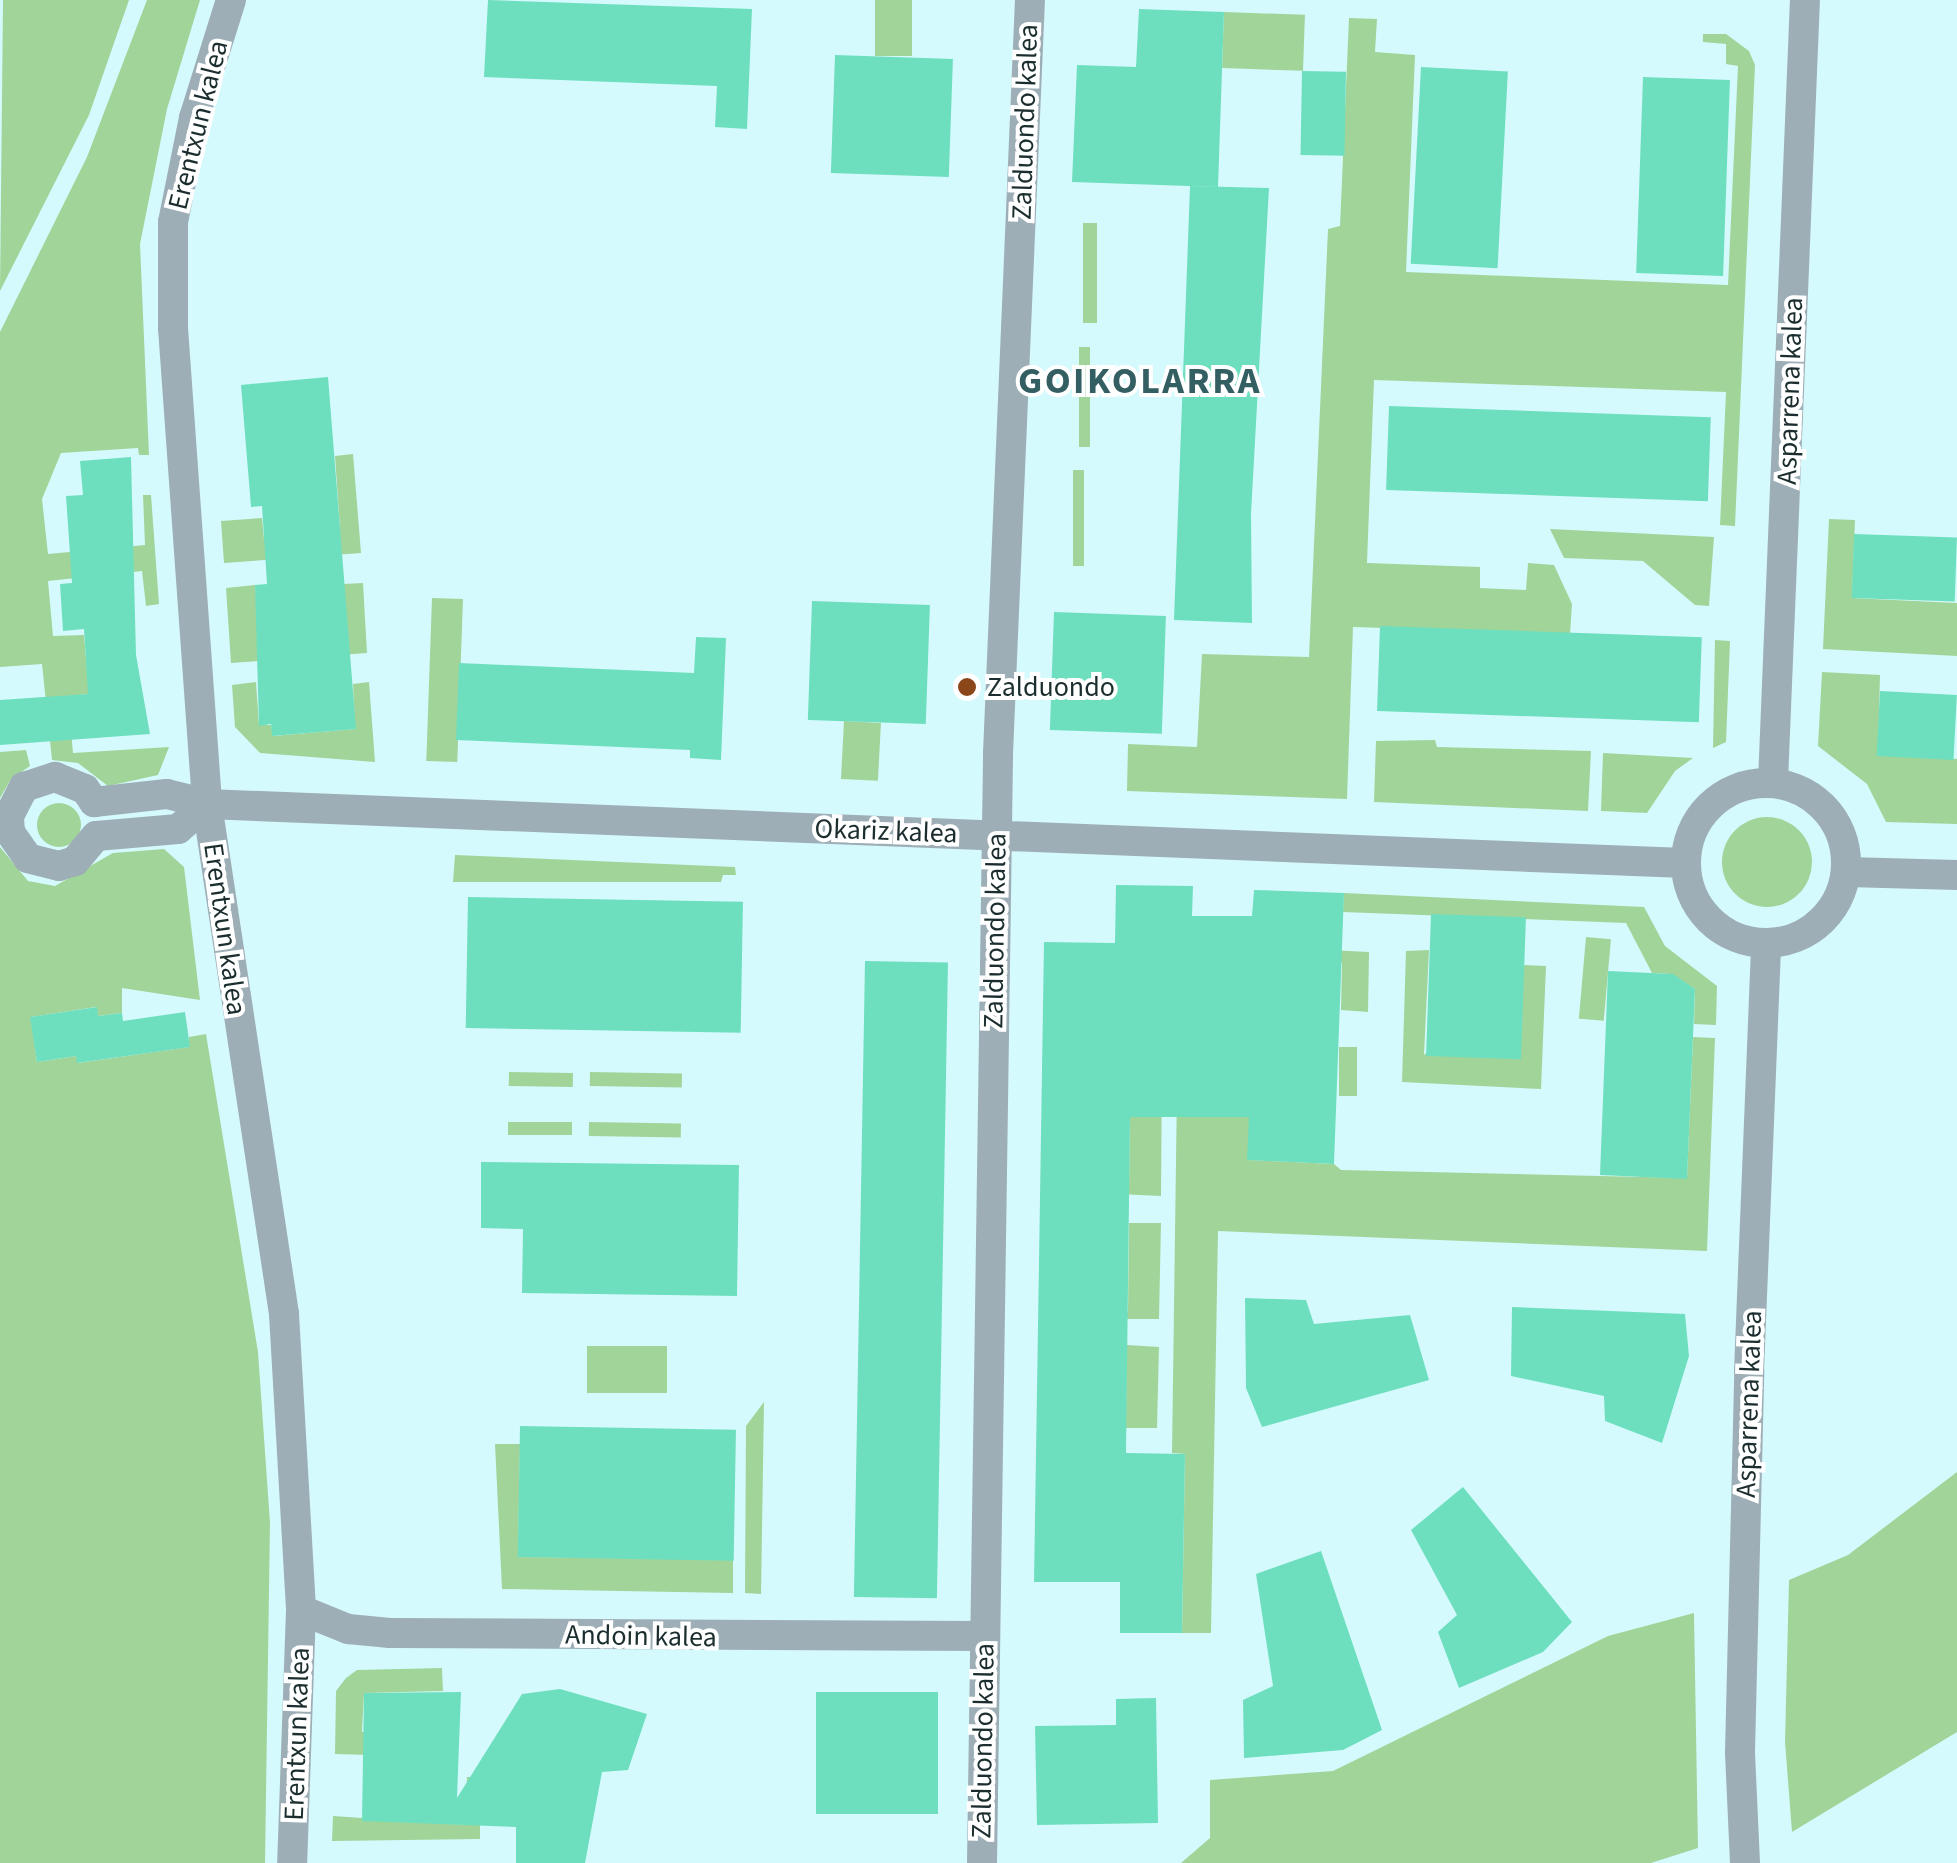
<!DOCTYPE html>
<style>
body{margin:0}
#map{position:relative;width:1957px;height:1863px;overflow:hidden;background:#d5fafd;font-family:"Source Sans 3",sans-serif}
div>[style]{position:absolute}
.green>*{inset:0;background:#a1d499;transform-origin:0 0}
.round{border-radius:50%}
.building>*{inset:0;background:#6edfbe;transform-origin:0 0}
.street>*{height:30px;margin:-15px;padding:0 15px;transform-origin:15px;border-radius:15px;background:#9eaeb6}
.street>.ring{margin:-15px;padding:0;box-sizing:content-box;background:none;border:30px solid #9eaeb6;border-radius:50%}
.dots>*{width:28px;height:28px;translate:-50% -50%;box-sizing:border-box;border:5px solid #fff;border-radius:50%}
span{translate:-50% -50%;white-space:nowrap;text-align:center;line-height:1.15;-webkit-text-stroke:8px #fff;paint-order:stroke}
.street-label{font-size:28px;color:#1b2d2e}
.poi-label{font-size:28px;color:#1b2d2e}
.left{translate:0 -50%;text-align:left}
.district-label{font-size:38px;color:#345f62;font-weight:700;letter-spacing:2.5px}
</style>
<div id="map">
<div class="green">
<div style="clip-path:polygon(3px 0,129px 0,89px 115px,0 291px)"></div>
<div style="clip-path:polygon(147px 0,200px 0,167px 109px,140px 244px,149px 455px,139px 455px,138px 448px,61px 453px,42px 499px,48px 554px,145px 545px,143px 495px,151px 495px,159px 604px,146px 606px,142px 571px,48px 581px,53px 636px,84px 635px,89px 694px,68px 696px,73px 753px,169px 747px,158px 775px,108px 786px,78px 763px,52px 760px,42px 664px,0 667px,0 332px,87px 157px)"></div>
<div style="left:875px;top:0;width:37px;height:56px"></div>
<div style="left:1224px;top:12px;width:81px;height:56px;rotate:2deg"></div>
<div style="clip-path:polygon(1349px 18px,1377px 19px,1375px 52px,1415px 55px,1406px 272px,1728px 285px,1738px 66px,1726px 64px,1726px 44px,1703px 42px,1703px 34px,1726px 34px,1749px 51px,1755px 65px,1735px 526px,1720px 525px,1726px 392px,1374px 380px,1367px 563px,1480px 567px,1480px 588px,1526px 590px,1528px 563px,1554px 565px,1572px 604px,1570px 634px,1353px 627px,1347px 799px,1127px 791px,1128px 744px,1197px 747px,1202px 654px,1309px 657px,1328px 229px,1340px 226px)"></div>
<div style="left:1083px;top:223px;width:14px;height:100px"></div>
<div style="left:1079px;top:347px;width:11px;height:100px"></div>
<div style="clip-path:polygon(353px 454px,361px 553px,224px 563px,221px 521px,262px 518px,264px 539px,340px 529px,335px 456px)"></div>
<div style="left:1073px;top:470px;width:11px;height:96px"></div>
<div style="clip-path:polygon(1829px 519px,1855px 520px,1852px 598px,1957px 603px,1957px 656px,1823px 649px)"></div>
<div style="clip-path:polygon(1550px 529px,1714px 537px,1709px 606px,1695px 605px,1643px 561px,1564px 558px)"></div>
<div style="clip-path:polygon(363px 583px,367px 653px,231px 663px,226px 588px,255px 585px,259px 632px,343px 584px)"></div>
<div style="left:432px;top:598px;width:31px;height:163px;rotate:2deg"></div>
<div style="clip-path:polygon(1715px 640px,1730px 641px,1726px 742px,1713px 748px)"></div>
<div style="clip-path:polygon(1822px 672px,1880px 675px,1878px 755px,1957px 759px,1957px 824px,1886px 822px,1867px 784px,1818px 746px)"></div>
<div style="clip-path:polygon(256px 682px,259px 725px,271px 725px,273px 736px,355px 729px,353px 684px,369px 682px,375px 762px,260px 753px,235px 727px,232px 685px)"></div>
<div style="left:844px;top:721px;width:37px;height:58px;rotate:3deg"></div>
<div style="clip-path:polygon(1435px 740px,1437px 747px,1591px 751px,1588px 811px,1374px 802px,1376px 741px)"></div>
<div style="clip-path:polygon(26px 750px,30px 766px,11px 779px,0 798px,0 752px)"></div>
<div style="clip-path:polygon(1603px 753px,1693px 758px,1675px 771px,1647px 813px,1601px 811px)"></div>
<div class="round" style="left:37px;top:803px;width:44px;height:44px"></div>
<div class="round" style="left:1722px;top:817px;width:90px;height:90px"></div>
<div style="clip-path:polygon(0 847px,28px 881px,55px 886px,113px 853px,164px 849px,184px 867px,200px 1000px,122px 988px,122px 1013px,98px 1016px,96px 1007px,31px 1017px,37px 1062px,76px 1056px,78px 1063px,189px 1047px,189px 1037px,206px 1034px,258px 1352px,270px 1523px,265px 1863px,0 1863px)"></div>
<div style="clip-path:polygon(455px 855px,735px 867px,736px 875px,723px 875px,721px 882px,453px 882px)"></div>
<div style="clip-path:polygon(1344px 893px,1644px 907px,1665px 946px,1717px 986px,1716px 1025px,1694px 1024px,1695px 989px,1671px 974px,1652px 973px,1626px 923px,1343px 912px)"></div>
<div style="left:1586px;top:937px;width:25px;height:82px;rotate:5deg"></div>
<div style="clip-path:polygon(1252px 946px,1369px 952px,1368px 1012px,1341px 1010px,1342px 963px,1256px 960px,1248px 1160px,1334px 1164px,1341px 1170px,1687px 1178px,1693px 1037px,1715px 1038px,1707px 1251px,1218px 1231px,1211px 1633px,1182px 1633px,1185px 1454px,1172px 1453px,1177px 1088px,1190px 1117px,1205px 1117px)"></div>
<div style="clip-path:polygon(1429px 950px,1424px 1055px,1523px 965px,1546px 966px,1541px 1089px,1402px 1082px,1406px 951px)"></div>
<div style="left:1339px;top:1047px;width:18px;height:49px"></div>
<div style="clip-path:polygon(1162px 1059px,1161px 1196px,1118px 1194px,1129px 1187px,1130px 1108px)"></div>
<div style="left:509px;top:1072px;width:64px;height:14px;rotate:1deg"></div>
<div style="left:590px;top:1072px;width:92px;height:14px;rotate:1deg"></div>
<div style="left:508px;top:1122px;width:64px;height:13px"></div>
<div style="left:589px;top:1122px;width:92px;height:14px;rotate:1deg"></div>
<div style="clip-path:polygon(1129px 1223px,1161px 1223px,1159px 1319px,1116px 1319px,1128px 1311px)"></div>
<div style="clip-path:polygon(1127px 1345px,1159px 1347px,1157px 1428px,1115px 1428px,1126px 1418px)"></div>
<div style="left:667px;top:1346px;width:47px;height:80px;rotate:90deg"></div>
<div style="clip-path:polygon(764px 1402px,761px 1594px,745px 1593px,746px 1426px)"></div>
<div style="clip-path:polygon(495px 1444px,520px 1444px,518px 1557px,733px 1559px,733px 1593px,502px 1589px)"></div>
<div style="clip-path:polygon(1957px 1472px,1957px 1732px,1792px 1832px,1785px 1742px,1789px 1580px,1848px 1555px)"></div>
<div style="clip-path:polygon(1694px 1613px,1698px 1848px,1651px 1863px,1181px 1863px,1210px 1838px,1210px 1780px,1333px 1771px,1608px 1636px)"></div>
<div style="clip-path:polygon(442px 1668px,443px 1691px,364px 1693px,362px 1732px,441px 1736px,439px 1757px,335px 1754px,336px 1691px,346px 1678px,357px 1670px)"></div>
<div style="clip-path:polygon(467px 1777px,480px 1777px,480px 1839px,332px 1841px,333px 1816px,465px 1825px)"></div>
</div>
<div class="building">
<div style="clip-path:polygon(488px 0,752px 9px,747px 129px,715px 127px,717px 86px,484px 77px)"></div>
<div style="clip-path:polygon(1139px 9px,1224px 12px,1218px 187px,1072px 182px,1077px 65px,1136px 67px)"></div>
<div style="left:835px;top:55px;width:118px;height:118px;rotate:2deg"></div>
<div style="left:1421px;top:67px;width:87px;height:197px;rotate:3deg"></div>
<div style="left:1302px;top:71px;width:44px;height:84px;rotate:1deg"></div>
<div style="left:1643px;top:77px;width:87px;height:196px;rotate:2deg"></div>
<div style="clip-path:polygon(1190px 186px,1269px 188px,1251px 514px,1252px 623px,1174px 620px)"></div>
<div style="clip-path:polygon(328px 377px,356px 729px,272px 736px,271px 724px,259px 726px,255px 585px,267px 584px,262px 506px,251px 507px,241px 385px)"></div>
<div style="left:1389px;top:406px;width:322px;height:84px;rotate:2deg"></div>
<div style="clip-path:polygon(131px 457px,136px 655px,150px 734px,0 745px,0 700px,88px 694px,84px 629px,63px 631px,60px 584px,72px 583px,66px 496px,83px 495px,80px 461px)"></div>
<div style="left:1854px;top:534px;width:103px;height:64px;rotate:2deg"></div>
<div style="left:812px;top:601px;width:118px;height:119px;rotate:2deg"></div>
<div style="left:1054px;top:612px;width:112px;height:118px;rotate:2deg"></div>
<div style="left:1380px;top:626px;width:322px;height:85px;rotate:2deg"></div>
<div style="clip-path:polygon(696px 637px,726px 638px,721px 760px,690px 758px,690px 750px,456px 740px,459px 663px,694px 673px)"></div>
<div style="left:1880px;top:691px;width:77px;height:65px;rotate:3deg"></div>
<div style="clip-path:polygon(1116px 885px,1193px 886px,1192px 916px,1252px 916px,1254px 890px,1344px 893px,1334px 1164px,1247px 1160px,1249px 1117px,1130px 1117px,1126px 1453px,1185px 1454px,1182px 1633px,1120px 1633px,1120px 1582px,1034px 1582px,1044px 942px,1115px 943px)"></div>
<div style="left:468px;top:897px;width:275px;height:131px;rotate:1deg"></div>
<div style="left:1431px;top:914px;width:95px;height:142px;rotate:2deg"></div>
<div style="left:865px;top:961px;width:83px;height:636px;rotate:1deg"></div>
<div style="clip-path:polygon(1608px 971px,1673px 974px,1695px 989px,1687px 1179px,1600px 1175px)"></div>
<div style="clip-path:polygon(97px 1007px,98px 1016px,122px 1013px,123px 1021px,185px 1012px,190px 1047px,77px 1063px,76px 1056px,37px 1062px,30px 1017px)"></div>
<div style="clip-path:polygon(481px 1162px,739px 1165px,737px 1296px,522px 1293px,523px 1229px,481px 1228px)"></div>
<div style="clip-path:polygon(1245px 1298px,1306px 1300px,1314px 1324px,1410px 1315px,1429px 1380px,1262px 1427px,1246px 1388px)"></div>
<div style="clip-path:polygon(1512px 1307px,1685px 1314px,1689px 1356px,1662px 1443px,1605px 1421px,1604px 1396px,1511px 1376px)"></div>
<div style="left:520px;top:1426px;width:216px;height:131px;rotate:1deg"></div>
<div style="clip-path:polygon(1463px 1487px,1572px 1622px,1543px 1652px,1459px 1688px,1438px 1632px,1457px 1615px,1411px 1530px)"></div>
<div style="clip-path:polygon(1321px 1551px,1382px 1730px,1343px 1750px,1244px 1758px,1243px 1700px,1273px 1686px,1256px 1574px)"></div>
<div style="clip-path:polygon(560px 1689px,647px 1714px,628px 1770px,602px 1772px,585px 1863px,516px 1863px,516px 1827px,362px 1821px,364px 1693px,461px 1692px,457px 1798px,522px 1694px)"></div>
<div style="left:816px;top:1692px;width:122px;height:122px"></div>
<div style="clip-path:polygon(1156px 1698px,1158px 1823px,1037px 1825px,1035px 1726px,1116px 1725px,1116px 1699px)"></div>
</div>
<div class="street">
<div style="left:231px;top:0;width:124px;rotate:107.4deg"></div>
<div style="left:194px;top:118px;width:106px;rotate:101.4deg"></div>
<div style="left:173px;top:222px;width:106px;rotate:90deg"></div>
<div style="left:173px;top:328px;width:477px;rotate:85.9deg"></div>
<div style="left:207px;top:804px;width:516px;rotate:81.41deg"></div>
<div style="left:284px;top:1314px;width:296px;rotate:86.7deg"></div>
<div style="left:301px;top:1610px;width:253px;rotate:92deg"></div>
<div style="left:1773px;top:782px;width:783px;rotate:-87.66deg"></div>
<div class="ring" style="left:1686px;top:783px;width:130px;height:130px"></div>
<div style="left:207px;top:804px;width:38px;rotate:139deg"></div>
<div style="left:178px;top:829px;width:82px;rotate:175.1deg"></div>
<div style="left:96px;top:836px;width:33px;rotate:130deg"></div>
<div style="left:75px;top:861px;width:17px;rotate:163deg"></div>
<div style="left:59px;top:866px;width:32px;rotate:-166deg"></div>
<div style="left:28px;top:858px;width:32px;rotate:-125deg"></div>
<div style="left:10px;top:832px;width:16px;rotate:-94deg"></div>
<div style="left:9px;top:816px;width:33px;rotate:-63deg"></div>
<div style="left:24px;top:787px;width:33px;rotate:-18deg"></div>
<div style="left:55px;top:777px;width:32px;rotate:22deg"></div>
<div style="left:85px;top:789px;width:16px;rotate:55deg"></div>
<div style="left:94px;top:802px;width:73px;rotate:-6.3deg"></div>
<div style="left:167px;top:794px;width:41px;rotate:14deg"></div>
<div style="left:207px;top:804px;width:1479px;rotate:2.29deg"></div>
<div style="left:1847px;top:872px;width:110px;rotate:1.6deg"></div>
<div style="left:301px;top:1610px;width:51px;rotate:22deg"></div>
<div style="left:348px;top:1629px;width:42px;rotate:5.4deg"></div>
<div style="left:390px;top:1633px;width:594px;rotate:0.29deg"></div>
<div style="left:982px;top:1863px;width:1110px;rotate:-89.17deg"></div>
<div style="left:998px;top:753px;width:754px;rotate:-87.57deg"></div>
<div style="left:1745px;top:1863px;width:111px;rotate:-92.6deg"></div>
<div style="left:1740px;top:1752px;width:381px;rotate:-88.6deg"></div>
<div style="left:1749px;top:1371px;width:427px;rotate:-87.7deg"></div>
</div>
<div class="dots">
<div style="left:967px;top:687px;background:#8b471a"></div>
</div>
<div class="street-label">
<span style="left:1025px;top:122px;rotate:-88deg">Zalduondo kalea</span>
<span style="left:198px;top:125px;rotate:-76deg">Erentxun kalea</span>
<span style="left:1790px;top:391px;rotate:-88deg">Asparrena kalea</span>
<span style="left:886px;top:831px;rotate:2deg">Okariz kalea</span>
<span style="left:225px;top:929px;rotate:82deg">Erentxun kalea</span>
<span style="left:995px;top:931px;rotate:-89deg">Zalduondo kalea</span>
<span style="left:1749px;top:1404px;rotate:-88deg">Asparrena kalea</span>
<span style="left:641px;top:1636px;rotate:1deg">Andoin kalea</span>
<span style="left:297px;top:1734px;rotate:-88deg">Erentxun kalea</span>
<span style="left:983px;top:1741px;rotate:-89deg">Zalduondo kalea</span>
</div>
<div class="poi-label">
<span class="left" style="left:987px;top:687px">Zalduondo</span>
</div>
<div class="district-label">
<span style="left:1140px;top:382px">GOIKOLARRA</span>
</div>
</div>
